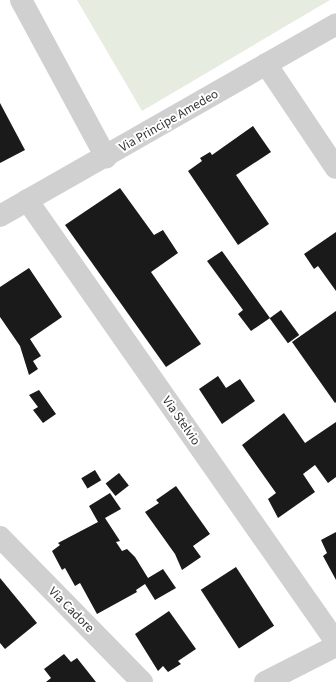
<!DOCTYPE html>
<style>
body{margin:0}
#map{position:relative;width:336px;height:682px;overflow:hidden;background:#fff;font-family:"Source Sans 3",sans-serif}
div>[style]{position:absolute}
.green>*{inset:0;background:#e6ecdf}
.building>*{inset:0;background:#1a1a1a;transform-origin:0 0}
.minor>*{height:22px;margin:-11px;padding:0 11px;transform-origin:11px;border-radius:11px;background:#d0d0d0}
span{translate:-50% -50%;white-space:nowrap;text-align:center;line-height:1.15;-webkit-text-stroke:4px #fff;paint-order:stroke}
.street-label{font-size:13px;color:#333}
</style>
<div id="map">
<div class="green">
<div style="clip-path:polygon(77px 0,330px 0,142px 111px)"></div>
</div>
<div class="building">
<div style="clip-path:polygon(0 103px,25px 150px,0 163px)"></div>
<div style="clip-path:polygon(253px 126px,271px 152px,236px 175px,269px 224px,238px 245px,188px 171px,202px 161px,200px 158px,210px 152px,212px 155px)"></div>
<div style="clip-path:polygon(120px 188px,154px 235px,163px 230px,178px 253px,151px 272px,201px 344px,166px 367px,65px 225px)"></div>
<div style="clip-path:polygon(336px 232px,336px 291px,318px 266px,314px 269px,304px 254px)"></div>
<div style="clip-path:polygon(222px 251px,270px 318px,251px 331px,238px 314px,243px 310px,207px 261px)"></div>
<div style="clip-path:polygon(29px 268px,62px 317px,30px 339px,41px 356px,33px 361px,38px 369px,29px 375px,20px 346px,0 317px,0 287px)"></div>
<div style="left:281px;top:310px;width:31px;height:14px;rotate:54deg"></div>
<div style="clip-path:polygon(336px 311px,336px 402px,335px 403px,292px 342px)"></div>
<div style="clip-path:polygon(218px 376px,226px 388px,240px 379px,255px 401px,222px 424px,199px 389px)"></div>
<div style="clip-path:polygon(39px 390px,56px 414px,43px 423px,33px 410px,38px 407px,29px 395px)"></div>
<div style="clip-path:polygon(284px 413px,305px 443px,336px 422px,336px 477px,328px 483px,315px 465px,303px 474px,315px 492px,278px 518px,268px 499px,276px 493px,242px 445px)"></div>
<div style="left:95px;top:470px;width:12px;height:16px;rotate:59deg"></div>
<div style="left:119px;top:473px;width:16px;height:17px;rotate:52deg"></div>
<div style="clip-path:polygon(176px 486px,210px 534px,193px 546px,201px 557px,182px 570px,175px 554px,145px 512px,159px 503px,156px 500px)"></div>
<div style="clip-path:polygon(110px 493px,121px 509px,105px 518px,120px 541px,116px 542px,122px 551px,127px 549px,135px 557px,148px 578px,163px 569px,176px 588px,155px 600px,145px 584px,136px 590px,137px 592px,97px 614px,80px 583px,75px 586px,65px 568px,62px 570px,52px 551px,60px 545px,58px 543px,98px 522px,89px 506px)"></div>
<div style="clip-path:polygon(336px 532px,336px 580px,323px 556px,327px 553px,321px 540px)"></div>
<div style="left:236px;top:567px;width:70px;height:42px;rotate:57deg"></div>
<div style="clip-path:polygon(0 578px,37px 623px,5px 649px,0 643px)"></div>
<div style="clip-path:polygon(169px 611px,196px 649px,178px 661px,181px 664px,168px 672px,163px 666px,158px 671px,135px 634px)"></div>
<div style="clip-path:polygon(64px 654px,71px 662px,77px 658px,96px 682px,46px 682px,51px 678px,44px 669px)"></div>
</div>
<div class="minor">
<div style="left:21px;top:0;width:179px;rotate:61.6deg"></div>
<div style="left:266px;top:64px;width:125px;rotate:56.1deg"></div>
<div style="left:27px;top:200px;width:539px;rotate:55.04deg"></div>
<div style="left:0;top:216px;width:387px;rotate:-29.7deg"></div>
<div style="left:0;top:537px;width:203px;rotate:45.6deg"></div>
<div style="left:265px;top:682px;width:80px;rotate:-26.9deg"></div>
</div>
<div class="street-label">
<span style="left:169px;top:121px;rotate:-30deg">Via Principe Amedeo</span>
<span style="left:181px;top:421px;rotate:55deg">Via Stelvio</span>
<span style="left:71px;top:610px;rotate:45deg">Via Cadore</span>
</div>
</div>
